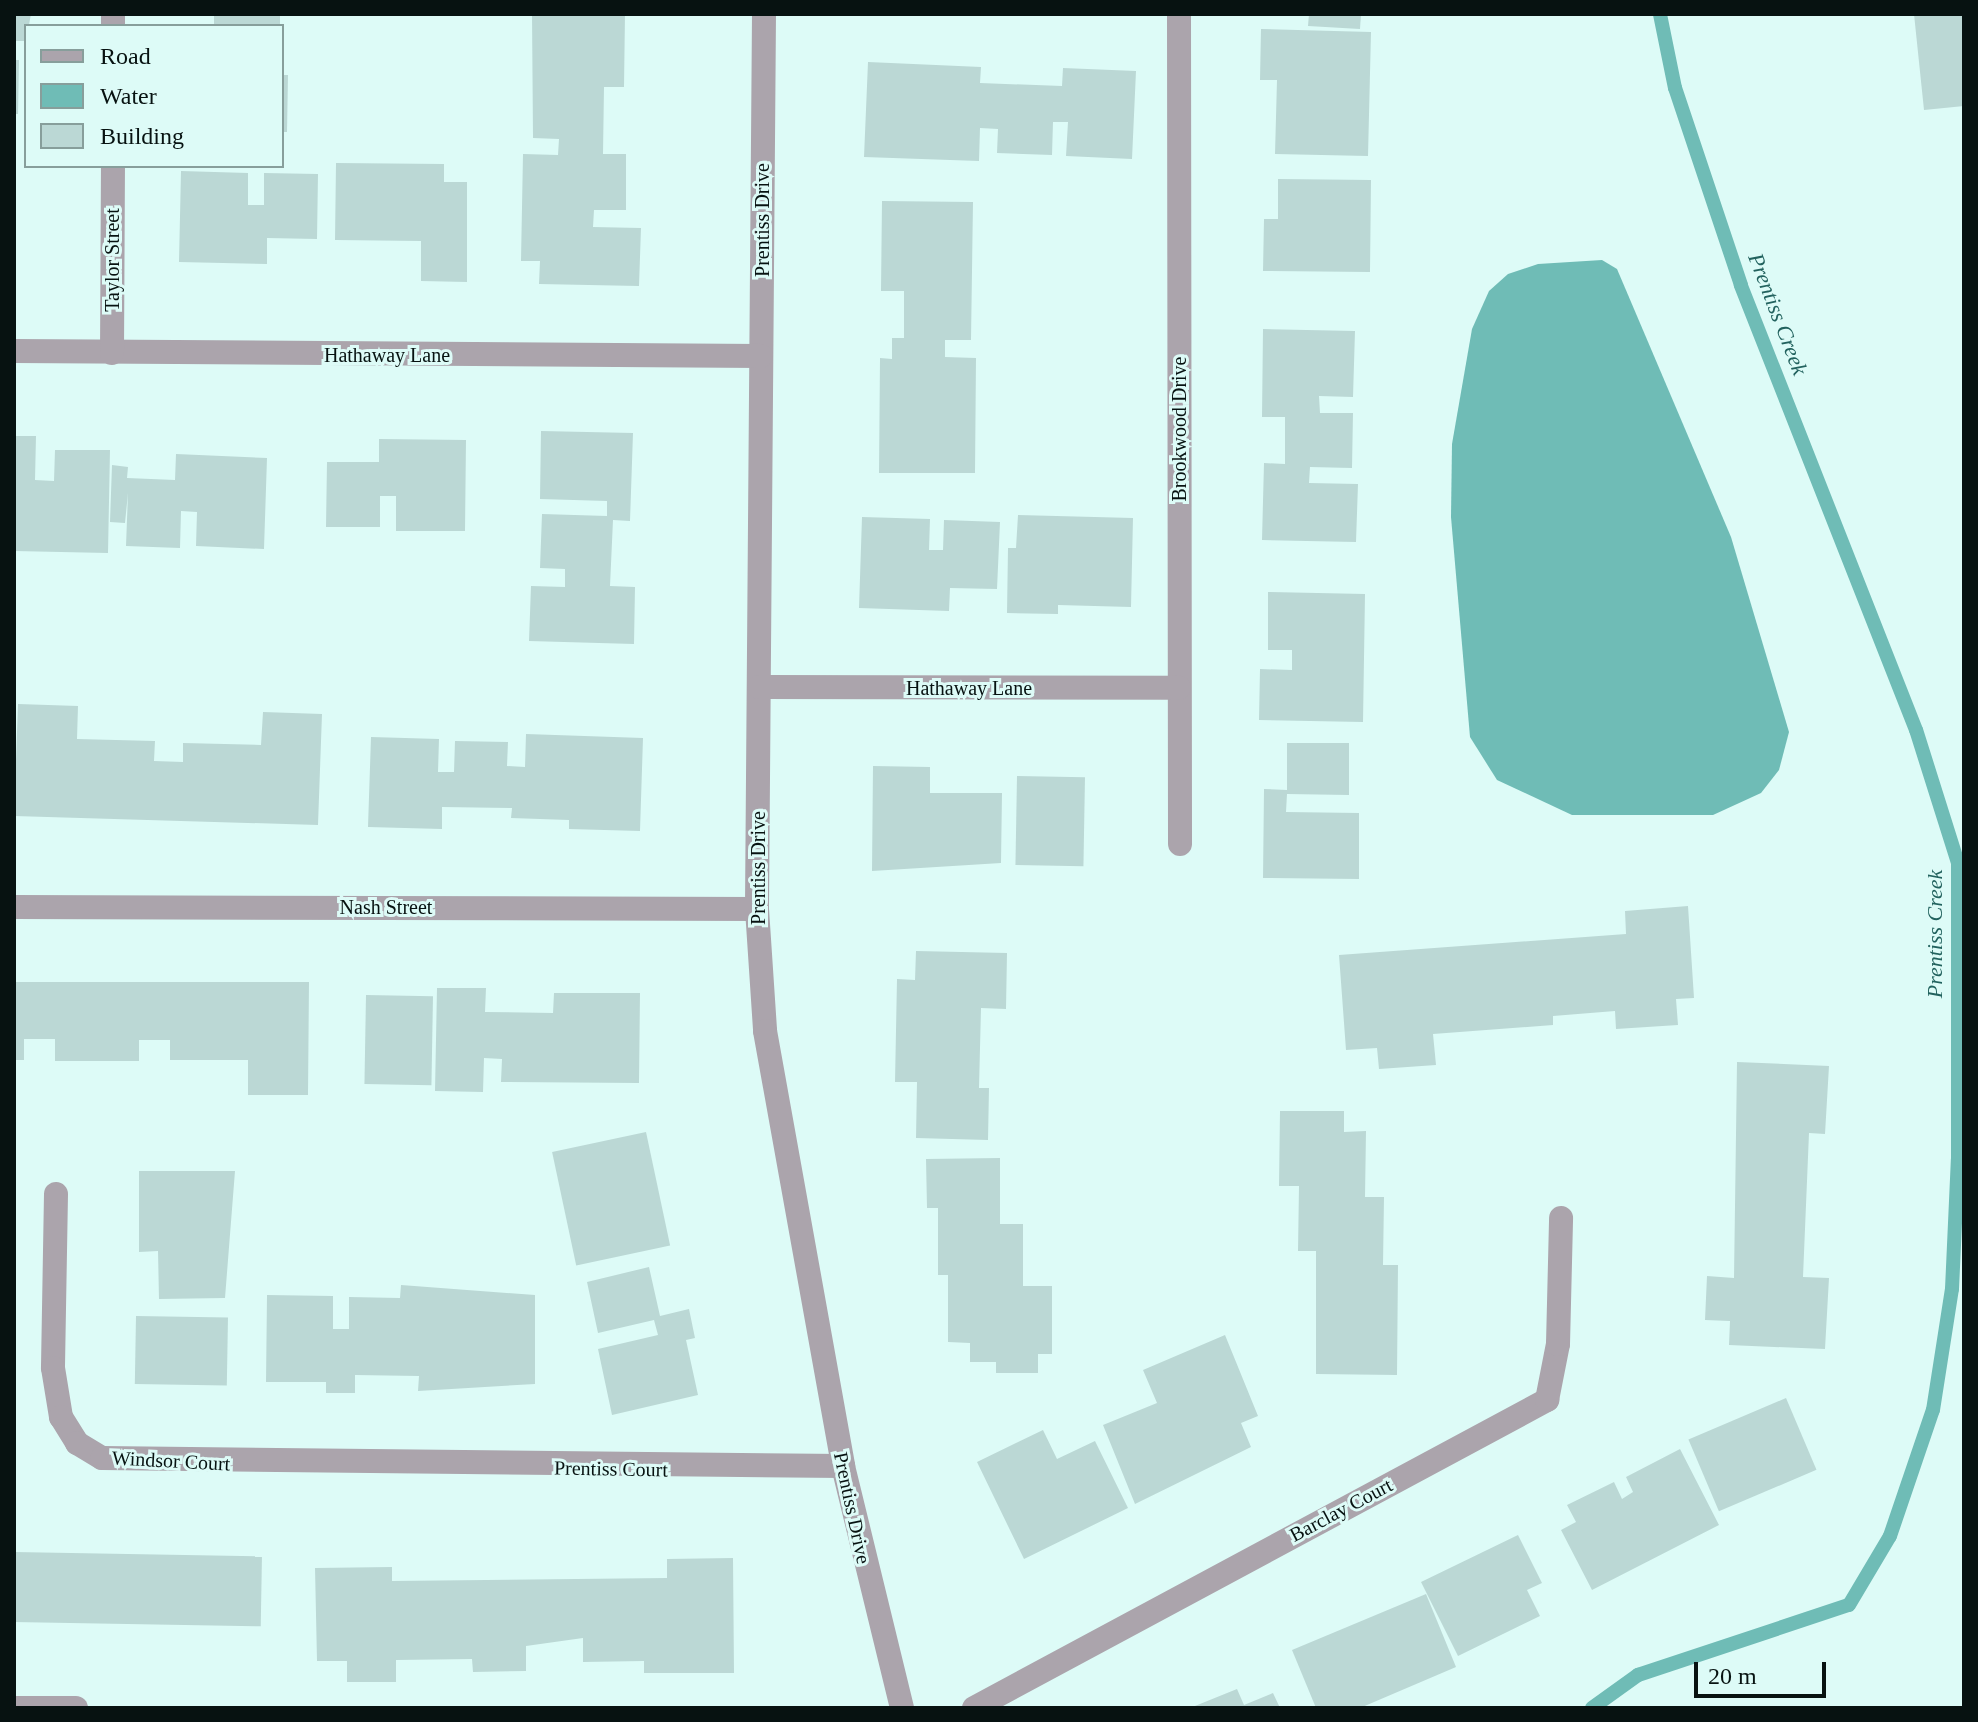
<!DOCTYPE html>
<style>
body{margin:0}
#map{position:relative;width:1978px;height:1722px;overflow:hidden;background:#ddfbf7;font-family:"Times New Roman",serif}
div>[style]{position:absolute}
.water>*{inset:0;background:#6fbcb6}
.stream>*{height:14px;margin:-7px;padding:0 7px;transform-origin:7px;border-radius:7px;background:#6fbcb6}
.building>*{inset:0;background:#bbd8d5;transform-origin:0 0}
.minor>*{height:24px;margin:-12px;padding:0 12px;transform-origin:12px;border-radius:12px;background:#aba4ac}
span{translate:-50% -50%;white-space:nowrap;text-align:center;line-height:1.15;-webkit-text-stroke:6px #ddfbf7;paint-order:stroke}
.street-label{font-size:20px;color:#071211}
.water-label{font-size:22px;color:#22625e;font-style:italic}
.frame{position:absolute;inset:0;border:16px solid #071211;pointer-events:none}
.legend{position:absolute;left:24px;top:24px;width:260px;height:144px;box-sizing:border-box;background:#ddfbf7;border:2px solid #879e9b;margin:0;padding:10px 14px;list-style:none;font-size:24px;color:#071211}
.legend li{display:flex;align-items:center;gap:16px;height:40px}
.legend b{width:40px;border:2px solid #879e9b}
.scale{position:absolute;left:1694px;top:1662px;width:132px;height:36px;box-sizing:border-box;border:4px solid #071211;border-top:0;padding-left:10px;font-size:24px;line-height:28px;white-space:nowrap;color:#071211;-webkit-text-stroke:6px #ddfbf7;paint-order:stroke}
</style>
<div id="map">
<div class="water">
<div style="clip-path:polygon(1602px 260px,1617px 269px,1731px 537px,1789px 732px,1779px 770px,1761px 793px,1713px 815px,1572px 815px,1497px 780px,1470px 737px,1451px 517px,1452px 444px,1472px 329px,1489px 291px,1508px 274px,1538px 264px)"></div>
</div>
<div class="stream">
<div style="left:1592px;top:1708px;width:57px;rotate:-35.7deg"></div>
<div style="left:1638px;top:1675px;width:222px;rotate:-18.4deg"></div>
<div style="left:1849px;top:1605px;width:80px;rotate:-59.3deg"></div>
<div style="left:1890px;top:1536px;width:133px;rotate:-71.2deg"></div>
<div style="left:1933px;top:1410px;width:122px;rotate:-81.1deg"></div>
<div style="left:1952px;top:1289px;width:130px;rotate:-87.4deg"></div>
<div style="left:1958px;top:1159px;width:296px;rotate:-90deg"></div>
<div style="left:1958px;top:863px;width:139px;rotate:-107.5deg"></div>
<div style="left:1916px;top:730px;width:478px;rotate:-111.5deg"></div>
<div style="left:1741px;top:285px;width:208px;rotate:-108.5deg"></div>
<div style="left:1675px;top:88px;width:76px;rotate:-101.5deg"></div>
</div>
<div class="building">
<div style="clip-path:polygon(14px 14px,31px 14px,26px 41px,14px 41px)"></div>
<div style="left:214px;top:14px;width:66px;height:12px"></div>
<div style="clip-path:polygon(532px 14px,625px 14px,624px 87px,604px 87px,603px 154px,626px 154px,626px 210px,594px 210px,593px 227px,641px 228px,639px 286px,539px 284px,540px 261px,521px 261px,523px 154px,558px 155px,559px 139px,533px 138px)"></div>
<div style="clip-path:polygon(1309px 14px,1361px 14px,1360px 29px,1308px 26px)"></div>
<div style="clip-path:polygon(1914px 14px,1964px 14px,1964px 106px,1924px 110px)"></div>
<div style="clip-path:polygon(1261px 29px,1371px 32px,1368px 156px,1275px 154px,1277px 80px,1260px 80px)"></div>
<div style="clip-path:polygon(14px 60px,19px 60px,18px 114px,14px 114px)"></div>
<div style="clip-path:polygon(868px 62px,981px 67px,980px 83px,1062px 86px,1063px 68px,1136px 71px,1132px 159px,1066px 156px,1068px 122px,1053px 122px,1052px 155px,997px 153px,998px 129px,980px 128px,979px 161px,864px 157px)"></div>
<div style="clip-path:polygon(282px 75px,288px 75px,287px 132px,282px 132px)"></div>
<div style="clip-path:polygon(336px 163px,444px 164px,444px 182px,467px 182px,467px 282px,421px 281px,421px 241px,335px 240px)"></div>
<div style="clip-path:polygon(181px 171px,248px 173px,248px 205px,264px 205px,264px 173px,318px 174px,317px 239px,267px 238px,267px 264px,179px 262px)"></div>
<div style="clip-path:polygon(1278px 179px,1371px 180px,1370px 272px,1263px 271px,1264px 219px,1278px 219px)"></div>
<div style="clip-path:polygon(882px 201px,973px 202px,971px 340px,945px 340px,945px 357px,976px 358px,975px 473px,879px 473px,880px 358px,892px 359px,892px 338px,904px 338px,904px 291px,881px 291px)"></div>
<div style="clip-path:polygon(1263px 329px,1355px 331px,1353px 397px,1319px 396px,1320px 413px,1353px 413px,1352px 468px,1310px 467px,1309px 483px,1358px 484px,1356px 542px,1262px 540px,1264px 463px,1285px 464px,1285px 417px,1262px 417px)"></div>
<div style="clip-path:polygon(541px 431px,633px 433px,630px 521px,613px 520px,610px 586px,635px 587px,634px 644px,529px 641px,531px 586px,565px 587px,565px 569px,540px 568px,542px 514px,607px 516px,607px 501px,540px 499px)"></div>
<div style="clip-path:polygon(14px 436px,36px 436px,35px 480px,54px 481px,55px 450px,110px 450px,108px 553px,14px 551px)"></div>
<div style="clip-path:polygon(379px 439px,466px 440px,465px 531px,396px 531px,396px 496px,380px 496px,380px 527px,326px 527px,327px 462px,379px 462px)"></div>
<div style="clip-path:polygon(176px 454px,267px 458px,264px 549px,196px 546px,197px 512px,181px 511px,180px 548px,126px 546px,128px 493px,125px 523px,110px 522px,112px 465px,128px 467px,127px 478px,175px 480px)"></div>
<div style="clip-path:polygon(1018px 515px,1133px 518px,1131px 607px,1058px 605px,1058px 614px,1007px 613px,1008px 548px,1016px 548px)"></div>
<div style="clip-path:polygon(862px 517px,930px 519px,929px 550px,943px 550px,944px 520px,1000px 522px,997px 589px,950px 588px,949px 611px,859px 608px)"></div>
<div style="clip-path:polygon(1268px 592px,1365px 594px,1363px 722px,1259px 720px,1260px 669px,1292px 670px,1292px 650px,1268px 650px)"></div>
<div style="clip-path:polygon(18px 704px,78px 706px,77px 739px,155px 741px,154px 761px,183px 762px,183px 743px,261px 745px,263px 712px,322px 714px,318px 825px,14px 816px)"></div>
<div style="clip-path:polygon(526px 734px,643px 738px,640px 831px,569px 829px,569px 820px,511px 818px,512px 808px,442px 807px,442px 829px,368px 827px,371px 737px,439px 739px,438px 772px,454px 772px,455px 741px,508px 742px,507px 766px,525px 767px)"></div>
<div style="clip-path:polygon(1287px 743px,1349px 743px,1349px 795px,1287px 794px,1286px 812px,1359px 813px,1359px 879px,1263px 878px,1264px 789px,1287px 790px)"></div>
<div style="clip-path:polygon(873px 766px,930px 767px,930px 793px,1002px 793px,1001px 863px,872px 871px)"></div>
<div style="left:1017px;top:776px;width:68px;height:89px;rotate:1deg"></div>
<div style="clip-path:polygon(1688px 906px,1694px 998px,1676px 999px,1678px 1025px,1616px 1029px,1615px 1011px,1553px 1016px,1553px 1025px,1433px 1034px,1436px 1065px,1379px 1069px,1377px 1048px,1346px 1050px,1339px 955px,1626px 934px,1625px 911px)"></div>
<div style="clip-path:polygon(916px 951px,1007px 953px,1006px 1009px,981px 1008px,979px 1088px,989px 1088px,988px 1140px,916px 1138px,917px 1082px,895px 1082px,897px 979px,915px 980px)"></div>
<div style="clip-path:polygon(14px 982px,309px 982px,308px 1095px,248px 1095px,248px 1060px,170px 1060px,170px 1040px,139px 1040px,139px 1061px,55px 1061px,55px 1039px,24px 1039px,24px 1060px,14px 1060px)"></div>
<div style="clip-path:polygon(437px 988px,486px 988px,485px 1012px,553px 1013px,554px 993px,640px 993px,639px 1083px,501px 1082px,502px 1059px,484px 1058px,483px 1092px,435px 1091px)"></div>
<div style="left:366px;top:995px;width:67px;height:89px;rotate:1deg"></div>
<div style="clip-path:polygon(1737px 1062px,1829px 1066px,1825px 1134px,1809px 1133px,1803px 1277px,1829px 1278px,1825px 1349px,1729px 1345px,1730px 1321px,1705px 1320px,1707px 1276px,1734px 1278px)"></div>
<div style="clip-path:polygon(1280px 1111px,1344px 1111px,1344px 1132px,1366px 1131px,1365px 1197px,1384px 1197px,1383px 1265px,1398px 1265px,1397px 1375px,1316px 1374px,1316px 1251px,1298px 1251px,1299px 1186px,1279px 1186px)"></div>
<div style="left:646px;top:1132px;width:116px;height:96px;rotate:78deg"></div>
<div style="clip-path:polygon(1000px 1158px,1000px 1224px,1023px 1224px,1023px 1286px,1052px 1286px,1052px 1354px,1038px 1354px,1038px 1373px,996px 1373px,996px 1362px,970px 1362px,970px 1343px,948px 1342px,948px 1275px,938px 1275px,938px 1208px,927px 1208px,926px 1159px)"></div>
<div style="clip-path:polygon(139px 1171px,235px 1171px,225px 1298px,159px 1299px,158px 1251px,139px 1252px)"></div>
<div style="clip-path:polygon(649px 1267px,660px 1316px,689px 1309px,695px 1338px,686px 1340px,698px 1395px,612px 1415px,598px 1349px,658px 1335px,654px 1320px,598px 1333px,587px 1282px)"></div>
<div style="clip-path:polygon(401px 1285px,535px 1295px,535px 1384px,418px 1391px,419px 1376px,355px 1375px,355px 1393px,326px 1393px,326px 1382px,266px 1382px,267px 1295px,333px 1296px,333px 1329px,349px 1329px,349px 1297px,400px 1298px)"></div>
<div style="left:136px;top:1316px;width:92px;height:68px;rotate:1deg"></div>
<div style="clip-path:polygon(1225px 1335px,1258px 1416px,1241px 1423px,1251px 1447px,1135px 1504px,1103px 1425px,1157px 1403px,1143px 1370px)"></div>
<div style="left:1786px;top:1398px;width:78px;height:106px;rotate:67deg"></div>
<div style="clip-path:polygon(1043px 1430px,1057px 1459px,1095px 1441px,1128px 1508px,1024px 1559px,977px 1462px)"></div>
<div style="clip-path:polygon(1680px 1449px,1719px 1525px,1592px 1590px,1561px 1530px,1576px 1522px,1567px 1505px,1614px 1482px,1622px 1499px,1633px 1492px,1626px 1477px)"></div>
<div style="clip-path:polygon(1518px 1535px,1542px 1583px,1527px 1590px,1540px 1616px,1458px 1656px,1421px 1582px)"></div>
<div style="left:14px;top:1552px;width:248px;height:70px;rotate:1deg"></div>
<div style="clip-path:polygon(733px 1558px,734px 1673px,644px 1673px,644px 1661px,583px 1662px,583px 1638px,526px 1646px,526px 1671px,473px 1672px,472px 1659px,396px 1660px,396px 1682px,347px 1682px,347px 1661px,317px 1661px,315px 1568px,392px 1567px,392px 1581px,667px 1578px,667px 1559px)"></div>
<div style="clip-path:polygon(1426px 1594px,1456px 1667px,1360px 1708px,1316px 1708px,1292px 1650px)"></div>
<div style="clip-path:polygon(1237px 1689px,1244px 1705px,1273px 1693px,1280px 1708px,1190px 1708px)"></div>
</div>
<div class="minor">
<div style="left:764px;top:14px;width:895px;rotate:90.45deg"></div>
<div style="left:757px;top:909px;width:122px;rotate:86.2deg"></div>
<div style="left:765px;top:1031px;width:442px;rotate:79.8deg"></div>
<div style="left:843px;top:1466px;width:249px;rotate:76.3deg"></div>
<div style="left:1179px;top:14px;width:830px;rotate:89.93deg"></div>
<div style="left:113px;top:26px;width:12px;rotate:-90deg"></div>
<div style="left:14px;top:351px;width:747px;rotate:0.38deg"></div>
<div style="left:112px;top:353px;width:187px;rotate:-89.7deg"></div>
<div style="left:759px;top:687px;width:420px;rotate:0.1deg"></div>
<div style="left:14px;top:907px;width:743px;rotate:0.15deg"></div>
<div style="left:56px;top:1194px;width:174px;rotate:91deg"></div>
<div style="left:53px;top:1368px;width:50px;rotate:80.7deg"></div>
<div style="left:61px;top:1417px;width:31px;rotate:58deg"></div>
<div style="left:77px;top:1443px;width:29px;rotate:31deg"></div>
<div style="left:102px;top:1458px;width:741px;rotate:0.62deg"></div>
<div style="left:14px;top:1708px;width:62px"></div>
<div style="left:974px;top:1708px;width:651px;rotate:-28.26deg"></div>
<div style="left:1547px;top:1400px;width:57px;rotate:-78.9deg"></div>
<div style="left:1558px;top:1344px;width:126px;rotate:-88.6deg"></div>
</div>
<div class="street-label">
<span style="left:762px;top:220px;rotate:-90deg">Prentiss Drive</span>
<span style="left:112px;top:260px;rotate:-90deg">Taylor Street</span>
<span style="left:387px;top:355px">Hathaway Lane</span>
<span style="left:1179px;top:429px;rotate:-90deg">Brookwood Drive</span>
<span style="left:969px;top:688px">Hathaway Lane</span>
<span style="left:758px;top:868px;rotate:-90deg">Prentiss Drive</span>
<span style="left:386px;top:907px">Nash Street</span>
<span style="left:171px;top:1461px;rotate:3deg">Windsor Court</span>
<span style="left:611px;top:1469px;rotate:1deg">Prentiss Court</span>
<span style="left:852px;top:1508px;rotate:78deg">Prentiss Drive</span>
<span style="left:1341px;top:1510px;rotate:-28deg">Barclay Court</span>
</div>
<div class="water-label">
<span style="left:1778px;top:314px;rotate:69deg">Prentiss Creek</span>
<span style="left:1935px;top:934px;rotate:-90deg">Prentiss Creek</span>
</div>
<div class="frame"></div>
<ul class="legend">
<li><b style="height:10px;background:#aba4ac"></b>Road</li>
<li><b style="height:22px;background:#6fbcb6"></b>Water</li>
<li><b style="height:22px;background:#bbd8d5"></b>Building</li>
</ul>
<div class="scale">20 m</div>
</div>
